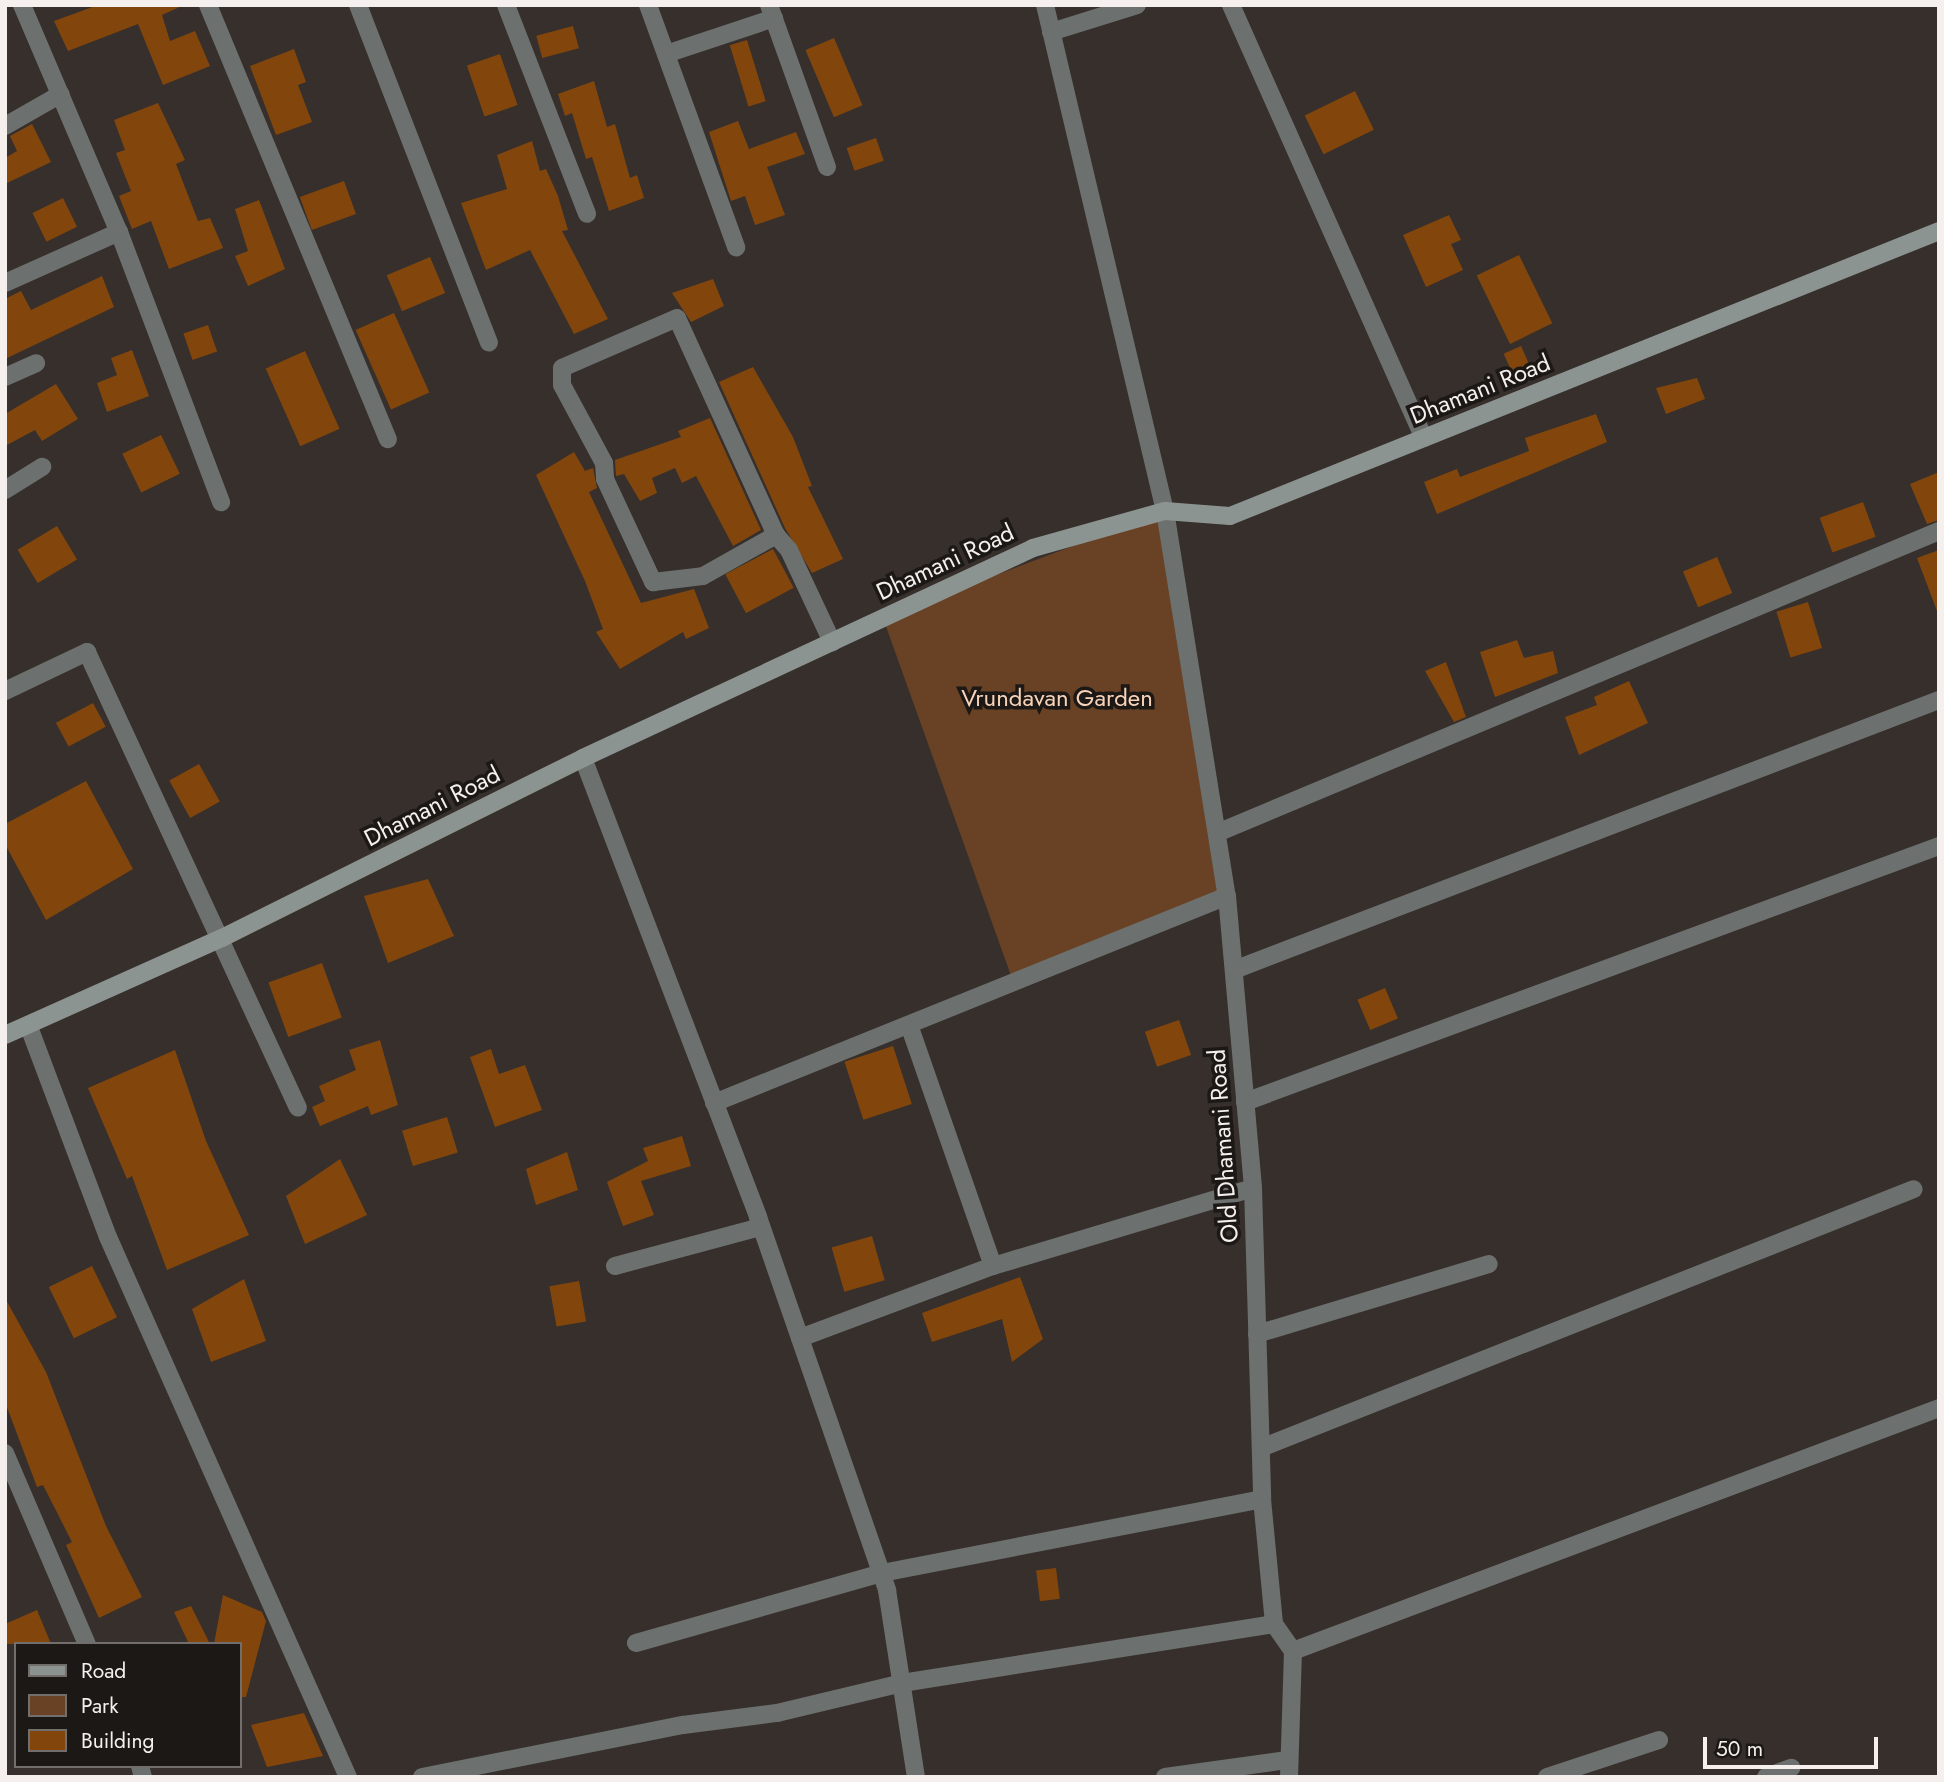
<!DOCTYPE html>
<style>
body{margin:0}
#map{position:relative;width:1944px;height:1782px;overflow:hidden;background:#362f2b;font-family:Jost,sans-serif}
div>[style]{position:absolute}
.green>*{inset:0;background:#694225}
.building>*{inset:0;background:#82460d;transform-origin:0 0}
.minor>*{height:18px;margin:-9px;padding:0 9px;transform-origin:9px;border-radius:9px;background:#6c706f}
.secondary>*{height:18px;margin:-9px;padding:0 9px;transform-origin:9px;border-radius:9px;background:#8c9492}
span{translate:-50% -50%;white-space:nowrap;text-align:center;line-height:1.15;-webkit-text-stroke:7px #1b1816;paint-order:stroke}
.street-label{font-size:24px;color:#f5f0ed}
.park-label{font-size:24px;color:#f8d3b9}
.frame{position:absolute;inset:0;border:7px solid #f5f0ed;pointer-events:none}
.legend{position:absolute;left:14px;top:1642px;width:228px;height:126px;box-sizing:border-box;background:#1b1816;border:2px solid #726e6c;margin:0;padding:9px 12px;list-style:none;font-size:21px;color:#f5f0ed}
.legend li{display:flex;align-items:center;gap:14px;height:35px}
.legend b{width:35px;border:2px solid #726e6c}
.scale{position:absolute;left:1703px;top:1737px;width:175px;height:32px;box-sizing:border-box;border:4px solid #f5f0ed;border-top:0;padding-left:9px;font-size:21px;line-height:24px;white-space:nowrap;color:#f5f0ed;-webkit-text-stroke:5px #1b1816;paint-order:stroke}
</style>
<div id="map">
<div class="green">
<div style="clip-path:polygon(1165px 511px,1227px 896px,1014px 984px,883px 618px)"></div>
</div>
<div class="building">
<div style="clip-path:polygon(98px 5px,184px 5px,162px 15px,170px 41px,195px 31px,210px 66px,163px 85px,138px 24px,68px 51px,54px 21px)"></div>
<div style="left:573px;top:26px;width:23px;height:38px;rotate:75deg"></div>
<div style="left:834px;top:38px;width:73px;height:31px;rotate:67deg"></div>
<div style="left:747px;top:40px;width:64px;height:18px;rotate:73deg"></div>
<div style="clip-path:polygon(294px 49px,306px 82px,298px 85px,312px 122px,276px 135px,250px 66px)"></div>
<div style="left:500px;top:54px;width:54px;height:35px;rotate:71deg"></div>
<div style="clip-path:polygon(594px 81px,607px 127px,615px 124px,630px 178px,637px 175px,644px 198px,609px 211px,592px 157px,586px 159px,572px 113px,565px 116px,558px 94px)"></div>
<div style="left:1355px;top:91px;width:43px;height:56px;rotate:64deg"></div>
<div style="clip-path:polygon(158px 103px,185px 160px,176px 164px,198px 221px,210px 218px,223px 248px,169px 269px,151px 221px,132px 229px,119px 196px,131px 191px,116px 153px,125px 150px,114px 120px)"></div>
<div style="clip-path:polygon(738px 121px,749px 149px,796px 132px,805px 154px,767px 167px,785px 215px,755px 225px,745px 196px,731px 201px,709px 132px)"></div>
<div style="clip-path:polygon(32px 124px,51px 162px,5px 184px,5px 158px,17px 151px,10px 136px)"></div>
<div style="left:876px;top:138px;width:24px;height:31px;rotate:71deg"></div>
<div style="clip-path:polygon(532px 141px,540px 171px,546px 169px,558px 196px,568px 230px,562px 231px,608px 319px,574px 334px,530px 250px,486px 270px,461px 203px,507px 189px,497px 155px)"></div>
<div style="left:344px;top:181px;width:35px;height:47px;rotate:70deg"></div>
<div style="left:63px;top:198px;width:32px;height:34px;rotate:64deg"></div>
<div style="clip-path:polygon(259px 200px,285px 269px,248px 286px,235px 256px,248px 251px,235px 209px)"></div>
<div style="clip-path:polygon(1449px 215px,1461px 240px,1451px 244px,1463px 270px,1426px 287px,1403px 235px)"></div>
<div style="left:1519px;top:255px;width:76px;height:47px;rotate:64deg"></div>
<div style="left:430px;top:257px;width:39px;height:47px;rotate:67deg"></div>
<div style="clip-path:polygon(102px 276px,114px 307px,5px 359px,5px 299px,21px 291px,31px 310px)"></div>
<div style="clip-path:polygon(713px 279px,724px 306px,691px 322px,672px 293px)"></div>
<div style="left:394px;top:313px;width:87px;height:42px;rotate:66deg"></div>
<div style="left:208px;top:325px;width:28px;height:26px;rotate:71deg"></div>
<div style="left:1521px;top:346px;width:22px;height:19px;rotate:66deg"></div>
<div style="clip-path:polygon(132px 350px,149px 396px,107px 412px,97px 383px,117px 375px,111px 358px)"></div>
<div style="left:305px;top:351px;width:85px;height:43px;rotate:66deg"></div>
<div style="clip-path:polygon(753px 367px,793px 437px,812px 486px,808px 487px,843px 559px,812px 573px,785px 528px,719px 382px)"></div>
<div style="clip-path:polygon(1697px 378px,1705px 399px,1666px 414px,1656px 388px)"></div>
<div style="clip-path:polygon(56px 384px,78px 419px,42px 441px,35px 430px,5px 446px,5px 414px)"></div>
<div style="clip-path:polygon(1596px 414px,1607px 442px,1437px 514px,1424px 482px,1457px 469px,1460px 477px,1529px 451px,1525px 438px)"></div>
<div style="clip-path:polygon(710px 418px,761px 530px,733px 546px,696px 476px,682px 483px,675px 468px,652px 478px,657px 493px,640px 501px,624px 474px,616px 476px,615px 460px,681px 437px,678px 431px)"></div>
<div style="left:161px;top:435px;width:43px;height:43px;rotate:64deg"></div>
<div style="clip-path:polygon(574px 452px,585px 471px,593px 468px,597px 488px,589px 492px,641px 603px,694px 589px,709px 628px,686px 639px,683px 632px,620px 669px,596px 632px,603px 629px,585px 581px,536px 475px)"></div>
<div style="clip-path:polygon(1939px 472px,1939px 520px,1927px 524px,1910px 484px)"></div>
<div style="left:1863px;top:502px;width:37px;height:46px;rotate:70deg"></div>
<div style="left:57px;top:526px;width:39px;height:46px;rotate:59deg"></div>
<div style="clip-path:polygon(1939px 543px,1939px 610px,1937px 611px,1917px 558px,1939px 550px)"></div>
<div style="left:773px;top:549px;width:44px;height:54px;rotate:62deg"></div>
<div style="left:1717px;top:557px;width:39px;height:37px;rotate:67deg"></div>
<div style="left:1808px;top:602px;width:48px;height:33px;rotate:73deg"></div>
<div style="clip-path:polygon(1517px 640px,1524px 658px,1553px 651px,1558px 673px,1495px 697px,1480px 652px)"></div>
<div style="clip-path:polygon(1446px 662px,1466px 717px,1454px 722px,1425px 671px)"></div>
<div style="clip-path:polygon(1629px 681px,1648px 723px,1579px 755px,1565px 717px,1597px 705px,1594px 697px)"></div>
<div style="left:93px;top:703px;width:27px;height:42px;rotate:62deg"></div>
<div style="left:199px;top:764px;width:43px;height:34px;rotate:61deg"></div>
<div style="clip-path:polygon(86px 781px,133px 869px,46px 920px,5px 844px,5px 824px)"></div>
<div style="clip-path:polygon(428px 879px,454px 936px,388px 963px,364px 896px)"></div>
<div style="left:322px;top:963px;width:58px;height:57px;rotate:70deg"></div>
<div style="left:1385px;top:988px;width:33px;height:30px;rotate:67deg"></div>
<div style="left:1179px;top:1020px;width:37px;height:36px;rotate:71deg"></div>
<div style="clip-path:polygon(380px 1040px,398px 1105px,371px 1115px,368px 1106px,320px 1126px,312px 1107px,325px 1101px,319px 1086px,356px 1070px,349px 1050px)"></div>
<div style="left:893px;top:1046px;width:61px;height:51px;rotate:72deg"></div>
<div style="clip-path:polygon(491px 1049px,499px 1074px,525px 1065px,542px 1110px,495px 1127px,470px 1057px)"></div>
<div style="clip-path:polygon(175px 1050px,206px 1141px,249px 1235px,167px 1270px,132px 1176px,127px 1179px,88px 1088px)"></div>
<div style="left:447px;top:1117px;width:37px;height:47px;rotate:73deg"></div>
<div style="clip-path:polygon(682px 1136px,691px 1166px,641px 1181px,654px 1215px,623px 1226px,607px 1182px,648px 1161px,643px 1148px)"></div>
<div style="clip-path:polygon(567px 1152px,578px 1190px,536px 1205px,526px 1169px)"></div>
<div style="clip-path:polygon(340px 1159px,367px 1215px,305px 1244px,286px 1196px)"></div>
<div style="left:872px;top:1236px;width:46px;height:42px;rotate:74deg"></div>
<div style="left:92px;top:1266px;width:57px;height:48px;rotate:64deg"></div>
<div style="clip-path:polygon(1020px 1277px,1043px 1339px,1012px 1362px,1002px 1319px,932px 1342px,922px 1313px)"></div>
<div style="clip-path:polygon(244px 1279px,266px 1341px,211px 1362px,192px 1309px)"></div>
<div style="left:579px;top:1281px;width:41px;height:30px;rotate:80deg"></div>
<div style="clip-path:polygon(5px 1298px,46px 1372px,106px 1526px,142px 1597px,99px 1618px,66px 1545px,72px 1542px,43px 1485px,37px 1487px,5px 1402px)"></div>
<div style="left:1056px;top:1568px;width:31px;height:20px;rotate:83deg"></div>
<div style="clip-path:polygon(223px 1595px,262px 1612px,266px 1621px,246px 1697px,240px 1697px,240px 1644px,214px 1644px)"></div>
<div style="clip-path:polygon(191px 1606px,210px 1644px,189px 1644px,174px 1612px)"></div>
<div style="clip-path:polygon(37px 1610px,51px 1644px,5px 1644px,5px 1624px)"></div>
<div style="clip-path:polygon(304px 1713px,323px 1756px,267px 1767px,251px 1725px)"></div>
</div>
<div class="minor">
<div style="left:22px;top:5px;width:247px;rotate:66.9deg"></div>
<div style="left:119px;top:232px;width:289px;rotate:69.3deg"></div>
<div style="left:208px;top:5px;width:470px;rotate:67.5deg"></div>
<div style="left:358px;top:5px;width:362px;rotate:68.8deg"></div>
<div style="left:506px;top:5px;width:224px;rotate:68.8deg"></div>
<div style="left:648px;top:5px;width:258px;rotate:70deg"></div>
<div style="left:769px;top:5px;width:172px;rotate:70.3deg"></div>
<div style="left:1045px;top:5px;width:520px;rotate:76.66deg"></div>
<div style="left:1165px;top:511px;width:390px;rotate:80.9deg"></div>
<div style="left:1227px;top:896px;width:293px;rotate:84.9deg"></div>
<div style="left:1253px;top:1188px;width:311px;rotate:88.3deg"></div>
<div style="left:1262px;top:1499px;width:126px;rotate:84.5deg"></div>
<div style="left:1274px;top:1624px;width:33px;rotate:55deg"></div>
<div style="left:1293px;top:1651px;width:126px;rotate:91.8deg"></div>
<div style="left:1231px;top:5px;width:474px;rotate:66deg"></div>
<div style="left:1051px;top:32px;width:90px;rotate:-17.4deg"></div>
<div style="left:666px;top:54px;width:114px;rotate:-18.4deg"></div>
<div style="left:5px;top:126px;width:64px;rotate:-29.7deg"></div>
<div style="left:5px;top:283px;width:125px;rotate:-24.1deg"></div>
<div style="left:5px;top:377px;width:34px;rotate:-24deg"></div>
<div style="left:5px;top:490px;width:44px;rotate:-31.9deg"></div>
<div style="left:775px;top:533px;width:236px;rotate:-114.5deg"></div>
<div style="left:677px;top:318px;width:125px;rotate:156.5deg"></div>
<div style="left:562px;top:368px;width:17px;rotate:90deg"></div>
<div style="left:562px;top:385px;width:89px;rotate:61.7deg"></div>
<div style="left:604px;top:463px;width:16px;rotate:86deg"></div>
<div style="left:605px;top:479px;width:114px;rotate:65deg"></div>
<div style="left:653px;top:582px;width:50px;rotate:-6.8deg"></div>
<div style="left:703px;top:576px;width:84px;rotate:-29.3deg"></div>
<div style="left:776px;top:535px;width:20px;rotate:49deg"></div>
<div style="left:789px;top:550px;width:102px;rotate:64.9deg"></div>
<div style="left:5px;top:691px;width:91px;rotate:-25.4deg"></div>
<div style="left:87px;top:652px;width:502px;rotate:65.17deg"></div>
<div style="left:583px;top:758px;width:491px;rotate:69.1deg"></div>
<div style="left:758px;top:1217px;width:395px;rotate:70.9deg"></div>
<div style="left:887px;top:1590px;width:189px;rotate:81.2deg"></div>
<div style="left:1217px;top:833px;width:783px;rotate:-22.7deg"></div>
<div style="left:1234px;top:970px;width:755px;rotate:-20.96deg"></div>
<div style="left:29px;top:1027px;width:224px;rotate:69.4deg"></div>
<div style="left:108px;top:1237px;width:591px;rotate:66.04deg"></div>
<div style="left:1245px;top:1102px;width:740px;rotate:-20.25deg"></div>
<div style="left:714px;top:1103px;width:553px;rotate:-21.97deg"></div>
<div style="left:615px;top:1266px;width:151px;rotate:-15deg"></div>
<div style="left:993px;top:1266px;width:271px;rotate:-16.7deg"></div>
<div style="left:1257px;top:1334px;width:242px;rotate:-16.8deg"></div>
<div style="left:800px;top:1338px;width:206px;rotate:-20.5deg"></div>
<div style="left:993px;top:1266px;width:252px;rotate:-109.2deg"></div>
<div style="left:1261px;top:1448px;width:702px;rotate:-21.63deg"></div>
<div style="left:5px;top:1453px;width:208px;rotate:66.8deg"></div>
<div style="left:636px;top:1643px;width:256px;rotate:-15.9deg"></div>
<div style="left:882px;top:1573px;width:387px;rotate:-11deg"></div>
<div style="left:1293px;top:1651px;width:690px;rotate:-20.61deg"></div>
<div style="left:140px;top:1766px;width:11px;rotate:75deg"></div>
<div style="left:422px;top:1777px;width:266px;rotate:-11.3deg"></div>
<div style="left:683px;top:1725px;width:95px;rotate:-7.3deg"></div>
<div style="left:777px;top:1713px;width:129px;rotate:-13.5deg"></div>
<div style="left:902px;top:1683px;width:377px;rotate:-9deg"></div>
<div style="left:1165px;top:1777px;width:124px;rotate:-7.9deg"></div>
<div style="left:1547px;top:1777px;width:118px;rotate:-18.3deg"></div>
<div style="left:1766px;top:1777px;width:27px;rotate:-20deg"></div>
</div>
<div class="secondary">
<div style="left:5px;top:1035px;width:238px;rotate:-24.1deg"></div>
<div style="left:222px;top:938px;width:403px;rotate:-26.5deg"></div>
<div style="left:583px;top:758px;width:497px;rotate:-25deg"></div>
<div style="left:1033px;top:548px;width:137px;rotate:-15.7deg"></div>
<div style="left:1165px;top:511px;width:65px;rotate:4.4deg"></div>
<div style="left:1230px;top:516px;width:764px;rotate:-21.9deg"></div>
</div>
<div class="street-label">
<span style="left:1480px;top:389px;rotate:-22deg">Dhamani Road</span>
<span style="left:945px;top:562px;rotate:-25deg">Dhamani Road</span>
<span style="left:432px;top:806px;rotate:-27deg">Dhamani Road</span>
<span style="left:1223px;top:1146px;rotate:-94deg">Old Dhamani Road</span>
</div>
<div class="park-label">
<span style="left:1057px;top:698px">Vrundavan Garden</span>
</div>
<div class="frame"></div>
<ul class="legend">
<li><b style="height:9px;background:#8c9492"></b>Road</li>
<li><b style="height:19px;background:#694225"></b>Park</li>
<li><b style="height:19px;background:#82460d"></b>Building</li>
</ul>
<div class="scale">50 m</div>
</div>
